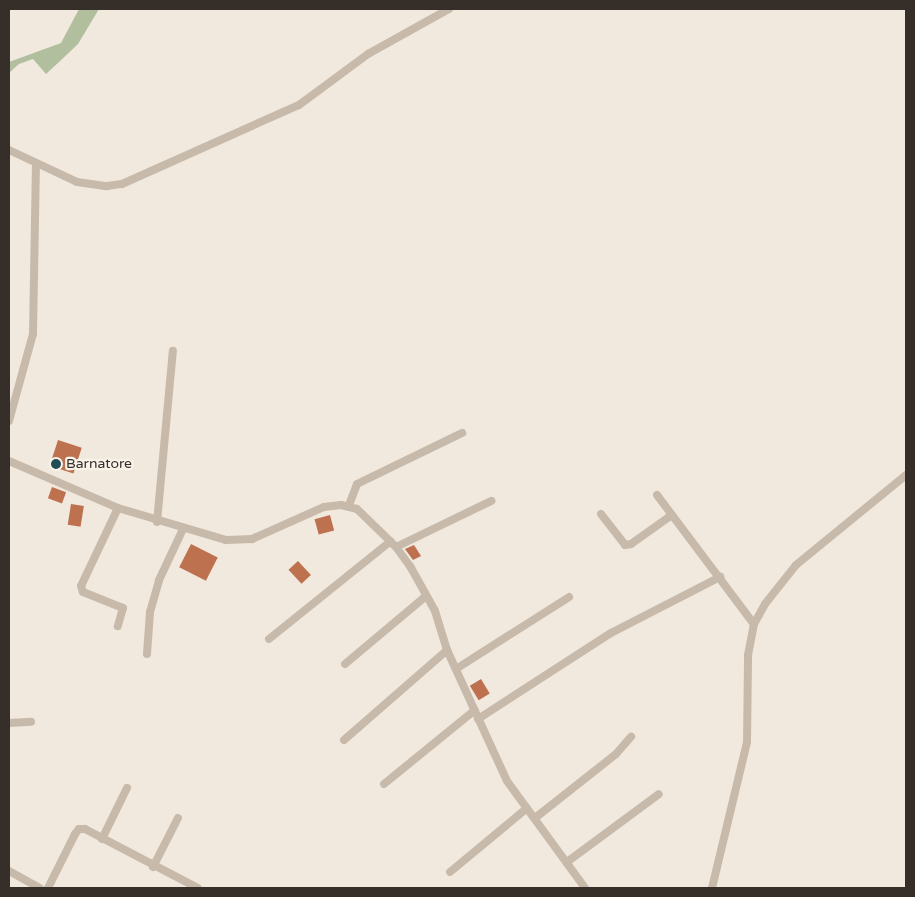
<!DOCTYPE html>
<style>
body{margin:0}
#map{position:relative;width:915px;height:897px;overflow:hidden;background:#f1e9de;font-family:"Varela Round",sans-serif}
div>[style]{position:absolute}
.green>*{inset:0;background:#b2bf9f}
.building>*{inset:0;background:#be714f;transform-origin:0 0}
.minor>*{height:8px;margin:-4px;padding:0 4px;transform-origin:4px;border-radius:4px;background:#c8baaa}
.dots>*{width:14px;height:14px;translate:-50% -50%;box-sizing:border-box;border:2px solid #f9f3ea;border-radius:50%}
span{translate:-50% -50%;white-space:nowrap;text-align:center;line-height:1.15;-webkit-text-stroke:4.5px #f9f3ea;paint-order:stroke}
.poi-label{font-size:14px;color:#362e29}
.left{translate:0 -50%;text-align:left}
.frame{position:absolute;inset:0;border:10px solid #362e29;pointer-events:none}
</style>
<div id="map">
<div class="green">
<div style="clip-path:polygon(79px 9px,99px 9px,78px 44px,59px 62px,46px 74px,33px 59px,19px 64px,9px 73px,9px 62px,61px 43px)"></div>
</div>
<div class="building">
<div style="left:58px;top:440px;width:25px;height:27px;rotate:18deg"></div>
<div style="left:52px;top:487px;width:15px;height:12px;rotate:20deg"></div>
<div style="left:71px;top:504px;width:13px;height:21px;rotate:9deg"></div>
<div style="left:330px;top:515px;width:16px;height:16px;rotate:75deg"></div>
<div style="left:191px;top:544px;width:30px;height:26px;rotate:27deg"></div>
<div style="clip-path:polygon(414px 545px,421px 556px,413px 560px,405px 549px)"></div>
<div style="left:298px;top:561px;width:19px;height:13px;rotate:47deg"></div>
<div style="left:481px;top:679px;width:17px;height:13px;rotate:59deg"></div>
</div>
<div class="minor">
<div style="left:9px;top:150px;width:75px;rotate:25.2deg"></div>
<div style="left:77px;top:182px;width:30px;rotate:8deg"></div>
<div style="left:107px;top:186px;width:15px;rotate:-8deg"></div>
<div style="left:122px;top:184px;width:194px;rotate:-24.1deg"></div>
<div style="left:299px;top:105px;width:86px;rotate:-36.5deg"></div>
<div style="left:368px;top:54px;width:93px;rotate:-29.1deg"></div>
<div style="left:9px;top:421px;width:90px;rotate:-74.6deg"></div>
<div style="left:33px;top:334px;width:170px;rotate:-89deg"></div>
<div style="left:9px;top:461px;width:119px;rotate:23.3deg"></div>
<div style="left:118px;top:508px;width:113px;rotate:16.5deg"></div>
<div style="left:226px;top:540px;width:26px;rotate:-2deg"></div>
<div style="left:252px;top:539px;width:79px;rotate:-24deg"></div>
<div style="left:324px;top:507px;width:17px;rotate:-7deg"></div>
<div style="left:341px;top:505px;width:16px;rotate:14deg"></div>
<div style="left:357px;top:509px;width:54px;rotate:44.3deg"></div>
<div style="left:396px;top:547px;width:24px;rotate:54deg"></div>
<div style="left:410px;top:566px;width:51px;rotate:60.9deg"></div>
<div style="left:435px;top:611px;width:41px;rotate:72.9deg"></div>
<div style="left:447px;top:650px;width:144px;rotate:65.4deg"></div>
<div style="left:507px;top:781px;width:132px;rotate:53.9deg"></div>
<div style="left:657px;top:495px;width:161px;rotate:53.1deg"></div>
<div style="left:349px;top:505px;width:22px;rotate:-69deg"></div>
<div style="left:357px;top:484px;width:117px;rotate:-25.9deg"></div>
<div style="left:118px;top:508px;width:86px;rotate:115.4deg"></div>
<div style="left:81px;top:586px;width:6px;rotate:72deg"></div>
<div style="left:83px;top:592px;width:43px;rotate:21.8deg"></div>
<div style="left:123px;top:608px;width:19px;rotate:106deg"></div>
<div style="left:601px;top:514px;width:39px;rotate:52deg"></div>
<div style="left:625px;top:545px;width:6px;rotate:-9deg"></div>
<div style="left:631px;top:544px;width:50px;rotate:-35.3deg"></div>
<div style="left:157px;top:522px;width:172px;rotate:-84.7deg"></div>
<div style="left:396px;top:547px;width:106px;rotate:-25.8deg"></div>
<div style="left:269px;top:639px;width:156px;rotate:-38.8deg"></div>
<div style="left:147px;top:654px;width:42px;rotate:-85.9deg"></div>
<div style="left:150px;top:612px;width:33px;rotate:-74deg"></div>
<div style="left:159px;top:580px;width:56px;rotate:-64.8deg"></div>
<div style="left:345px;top:664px;width:106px;rotate:-40deg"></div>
<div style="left:456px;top:669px;width:134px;rotate:-32.5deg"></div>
<div style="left:478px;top:719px;width:158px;rotate:-32.9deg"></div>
<div style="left:611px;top:633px;width:123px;rotate:-27.2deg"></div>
<div style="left:9px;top:723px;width:22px;rotate:-3deg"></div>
<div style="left:344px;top:740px;width:137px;rotate:-41.1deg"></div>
<div style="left:384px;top:784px;width:117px;rotate:-39.1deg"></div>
<div style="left:535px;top:818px;width:103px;rotate:-38.3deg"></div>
<div style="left:616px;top:754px;width:23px;rotate:-49deg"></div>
<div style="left:102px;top:839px;width:57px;rotate:-63.9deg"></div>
<div style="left:567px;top:862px;width:114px;rotate:-36.5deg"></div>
<div style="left:153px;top:867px;width:55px;rotate:-63deg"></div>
<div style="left:9px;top:871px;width:35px;rotate:29deg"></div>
<div style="left:450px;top:872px;width:100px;rotate:-39.7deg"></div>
<div style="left:48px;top:888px;width:60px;rotate:-63.4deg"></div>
<div style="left:75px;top:834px;width:6px;rotate:-51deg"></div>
<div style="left:79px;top:829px;width:6px"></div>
<div style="left:85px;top:829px;width:127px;rotate:27.6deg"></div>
<div style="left:712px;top:888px;width:150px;rotate:-76.5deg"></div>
<div style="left:747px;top:742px;width:87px;rotate:-89.3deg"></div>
<div style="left:748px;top:655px;width:32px;rotate:-79deg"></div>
<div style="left:754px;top:624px;width:23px;rotate:-61deg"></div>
<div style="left:765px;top:604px;width:50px;rotate:-51.5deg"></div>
<div style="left:796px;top:565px;width:142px;rotate:-39.3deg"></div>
</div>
<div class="dots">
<div style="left:56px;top:464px;background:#214e55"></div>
</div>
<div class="poi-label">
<span class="left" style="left:66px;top:464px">Barnatore</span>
</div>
<div class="frame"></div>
</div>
